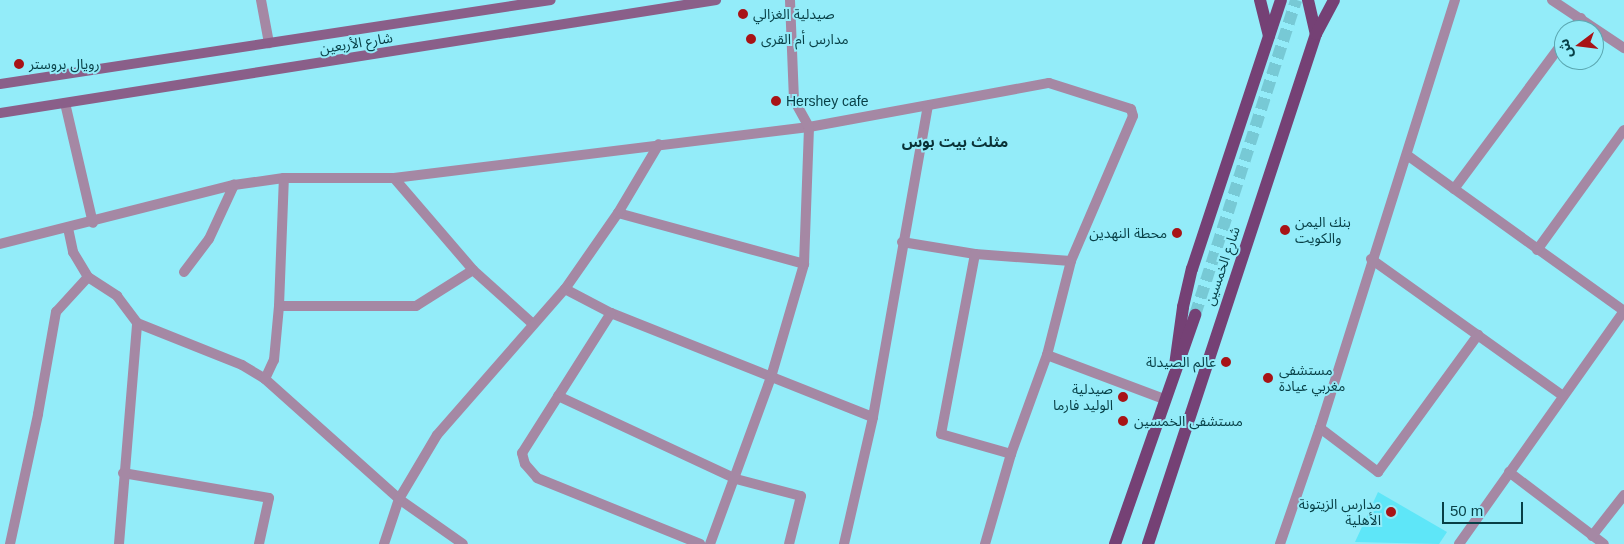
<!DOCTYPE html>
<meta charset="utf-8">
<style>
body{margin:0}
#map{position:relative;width:1624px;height:544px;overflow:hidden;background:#93ecf9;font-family:Helvetica,"Noto Sans Arabic",sans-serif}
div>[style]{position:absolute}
.built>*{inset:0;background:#5ee6f8}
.primary-tunnel>*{height:12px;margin-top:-6px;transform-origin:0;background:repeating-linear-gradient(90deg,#77c9d5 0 12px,transparent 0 18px)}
.street>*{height:10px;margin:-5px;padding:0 5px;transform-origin:5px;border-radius:5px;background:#a588a4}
.secondary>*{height:10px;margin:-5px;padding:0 5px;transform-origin:5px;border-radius:5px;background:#8a5f89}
.primary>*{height:12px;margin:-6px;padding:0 6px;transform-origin:6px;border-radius:6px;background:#754175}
.dots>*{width:14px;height:14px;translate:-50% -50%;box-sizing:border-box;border:2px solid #93ecf9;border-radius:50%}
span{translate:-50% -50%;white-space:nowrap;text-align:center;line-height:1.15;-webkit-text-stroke:4px #93ecf9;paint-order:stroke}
.poi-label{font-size:14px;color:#073f46}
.left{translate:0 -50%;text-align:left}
.right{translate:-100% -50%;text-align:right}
.street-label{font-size:14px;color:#073f46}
.neighbourhood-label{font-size:15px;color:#093136;font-weight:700}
.north{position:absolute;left:1554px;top:20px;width:50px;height:50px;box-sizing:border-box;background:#93ecf9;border:1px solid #5ba7b1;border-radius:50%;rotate:255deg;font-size:14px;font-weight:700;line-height:20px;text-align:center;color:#073f46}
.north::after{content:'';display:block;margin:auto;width:18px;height:22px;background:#a81316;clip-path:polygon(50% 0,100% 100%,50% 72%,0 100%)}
.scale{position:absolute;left:1442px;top:502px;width:81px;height:22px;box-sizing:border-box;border:2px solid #073f46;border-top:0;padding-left:6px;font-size:15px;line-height:18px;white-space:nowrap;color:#073f46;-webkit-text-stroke:4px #93ecf9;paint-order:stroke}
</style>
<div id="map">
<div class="built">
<div style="clip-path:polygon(1378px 492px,1447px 532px,1439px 544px,1355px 542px)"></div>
</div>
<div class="primary-tunnel">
<div style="left:1195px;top:315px;width:331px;rotate:-72.2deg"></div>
</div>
<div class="street">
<div style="left:261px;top:0;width:44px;rotate:79.5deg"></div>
<div style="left:1552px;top:0;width:87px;rotate:33.7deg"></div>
<div style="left:1572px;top:30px;width:15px;rotate:-53deg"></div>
<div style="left:65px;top:103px;width:123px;rotate:76.9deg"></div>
<div style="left:1407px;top:155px;width:267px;rotate:35.7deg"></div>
<div style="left:394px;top:178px;width:121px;rotate:49.3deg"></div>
<div style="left:473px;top:270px;width:81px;rotate:42deg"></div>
<div style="left:1454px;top:189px;width:184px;rotate:-53.4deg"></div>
<div style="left:618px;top:213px;width:193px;rotate:15.3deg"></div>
<div style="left:68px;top:228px;width:25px;rotate:78deg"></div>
<div style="left:73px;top:252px;width:29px;rotate:59deg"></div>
<div style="left:88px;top:277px;width:35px;rotate:33deg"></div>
<div style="left:117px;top:296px;width:34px;rotate:53deg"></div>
<div style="left:137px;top:323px;width:113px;rotate:21.8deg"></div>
<div style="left:242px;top:365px;width:27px;rotate:31deg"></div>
<div style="left:265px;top:379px;width:180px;rotate:41.8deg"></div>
<div style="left:399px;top:499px;width:78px;rotate:35.1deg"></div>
<div style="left:902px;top:242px;width:74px;rotate:9.3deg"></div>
<div style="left:975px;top:254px;width:96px;rotate:4.2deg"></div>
<div style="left:0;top:244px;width:241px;rotate:-14.2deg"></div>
<div style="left:234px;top:185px;width:50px;rotate:-8deg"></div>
<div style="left:284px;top:178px;width:110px"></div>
<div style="left:394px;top:178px;width:418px;rotate:-7deg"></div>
<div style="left:809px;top:127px;width:244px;rotate:-10.4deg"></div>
<div style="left:1049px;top:83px;width:86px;rotate:17.6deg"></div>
<div style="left:1131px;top:109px;width:7px;rotate:74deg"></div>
<div style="left:1133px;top:116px;width:158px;rotate:113.2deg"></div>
<div style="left:1071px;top:261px;width:97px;rotate:104.3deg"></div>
<div style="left:1047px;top:355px;width:105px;rotate:110deg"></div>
<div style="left:1011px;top:454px;width:94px;rotate:106.1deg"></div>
<div style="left:1537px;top:250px;width:148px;rotate:-54.1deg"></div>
<div style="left:975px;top:254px;width:183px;rotate:100.7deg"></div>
<div style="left:941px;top:434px;width:73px;rotate:15.9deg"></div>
<div style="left:1371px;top:259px;width:236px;rotate:35.5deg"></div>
<div style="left:184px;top:272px;width:41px;rotate:-52.9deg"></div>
<div style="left:209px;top:239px;width:60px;rotate:-65.2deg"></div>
<div style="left:565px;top:289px;width:52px;rotate:27.6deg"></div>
<div style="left:611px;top:313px;width:282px;rotate:21.7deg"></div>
<div style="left:279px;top:306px;width:137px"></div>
<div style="left:416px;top:306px;width:67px;rotate:-32.3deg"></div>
<div style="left:611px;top:313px;width:166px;rotate:122.4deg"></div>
<div style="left:522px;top:453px;width:11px;rotate:75deg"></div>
<div style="left:525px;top:464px;width:18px;rotate:49deg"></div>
<div style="left:537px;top:478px;width:176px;rotate:22deg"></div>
<div style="left:1047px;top:355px;width:125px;rotate:20.6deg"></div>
<div style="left:265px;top:379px;width:21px;rotate:-65deg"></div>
<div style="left:274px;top:360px;width:54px;rotate:-84.7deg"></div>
<div style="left:279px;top:306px;width:128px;rotate:-87.8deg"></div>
<div style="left:558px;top:396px;width:196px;rotate:25deg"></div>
<div style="left:736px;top:479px;width:67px;rotate:14.7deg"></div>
<div style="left:801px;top:496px;width:49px;rotate:104deg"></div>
<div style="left:1320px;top:428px;width:73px;rotate:37.2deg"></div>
<div style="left:1378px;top:472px;width:170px;rotate:-53.9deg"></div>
<div style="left:1509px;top:472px;width:119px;rotate:37.2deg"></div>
<div style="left:123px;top:473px;width:148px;rotate:9.7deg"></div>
<div style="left:269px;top:498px;width:47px;rotate:102.3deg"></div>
<div style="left:1592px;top:536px;width:52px;rotate:-52deg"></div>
<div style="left:10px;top:544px;width:133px;rotate:-77.8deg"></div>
<div style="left:38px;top:414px;width:104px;rotate:-80deg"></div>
<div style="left:56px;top:312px;width:47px;rotate:-47.6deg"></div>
<div style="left:119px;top:544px;width:222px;rotate:-85.3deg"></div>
<div style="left:384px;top:544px;width:47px;rotate:-71.6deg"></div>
<div style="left:399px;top:499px;width:74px;rotate:-59.3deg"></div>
<div style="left:437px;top:435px;width:194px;rotate:-48.8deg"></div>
<div style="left:565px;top:289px;width:93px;rotate:-55.1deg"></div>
<div style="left:618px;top:213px;width:80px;rotate:-59.3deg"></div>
<div style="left:710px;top:544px;width:178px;rotate:-69.9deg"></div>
<div style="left:771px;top:377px;width:118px;rotate:-73.7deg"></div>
<div style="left:804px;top:264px;width:137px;rotate:-87.9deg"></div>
<div style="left:809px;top:127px;width:31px;rotate:-119deg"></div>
<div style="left:794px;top:100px;width:100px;rotate:-92.3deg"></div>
<div style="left:844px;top:544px;width:130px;rotate:-77.1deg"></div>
<div style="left:873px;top:417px;width:316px;rotate:-80deg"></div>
<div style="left:1280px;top:544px;width:123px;rotate:-71deg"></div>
<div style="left:1320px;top:428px;width:449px;rotate:-72.5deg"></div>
<div style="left:1459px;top:544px;width:286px;rotate:-54.7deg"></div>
</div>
<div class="secondary">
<div style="left:0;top:84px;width:557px;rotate:-8.67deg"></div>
<div style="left:0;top:113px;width:725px;rotate:-8.97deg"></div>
</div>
<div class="primary">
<div style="left:1260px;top:0;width:37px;rotate:76deg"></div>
<div style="left:1308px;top:0;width:35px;rotate:77deg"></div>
<div style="left:1175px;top:365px;width:59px;rotate:-82.1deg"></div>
<div style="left:1183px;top:307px;width:39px;rotate:-77deg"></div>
<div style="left:1192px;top:269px;width:283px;rotate:-71.7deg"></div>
<div style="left:1115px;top:544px;width:243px;rotate:-70.7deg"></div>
<div style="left:1148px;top:544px;width:537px;rotate:-71.77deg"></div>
<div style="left:1316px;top:34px;width:38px;rotate:-62deg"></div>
</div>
<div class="dots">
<div style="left:743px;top:14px;background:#a81316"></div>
<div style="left:751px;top:39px;background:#a81316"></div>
<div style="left:19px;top:64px;background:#a81316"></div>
<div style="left:776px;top:101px;background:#a81316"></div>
<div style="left:1285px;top:230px;background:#a81316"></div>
<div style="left:1177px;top:233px;background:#a81316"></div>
<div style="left:1226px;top:362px;background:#a81316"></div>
<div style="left:1268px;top:378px;background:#a81316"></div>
<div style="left:1123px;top:397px;background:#a81316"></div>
<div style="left:1123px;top:421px;background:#a81316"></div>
<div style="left:1391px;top:512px;background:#a81316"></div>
</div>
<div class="poi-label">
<span class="left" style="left:753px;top:14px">صيدلية الغزالي</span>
<span class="left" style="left:761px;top:39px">مدارس أم القرى</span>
<span class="left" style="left:29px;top:64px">رويال بروستر</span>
<span class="left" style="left:786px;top:101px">Hershey cafe</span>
<span class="left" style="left:1295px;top:230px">بنك اليمن<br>والكويت</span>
<span class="right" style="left:1167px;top:233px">محطة النهدين</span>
<span class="right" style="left:1216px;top:362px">عالم الصيدلة</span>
<span class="left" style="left:1279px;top:378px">مستشفى<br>مغربي عيادة</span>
<span class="right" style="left:1113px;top:397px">صيدلية<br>الوليد فارما</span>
<span class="left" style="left:1134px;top:421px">مستشفى الخمسين</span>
<span class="right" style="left:1381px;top:512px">مدارس الزيتونة<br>الأهلية</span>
</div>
<div class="street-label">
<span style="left:356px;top:43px;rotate:-9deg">شارع الأربعين</span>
<span style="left:1222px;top:266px;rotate:-71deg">شارع الخمسين</span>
</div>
<div class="neighbourhood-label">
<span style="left:955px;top:142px">مثلث بيت بوس</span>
</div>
<div class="north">ش</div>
<div class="scale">50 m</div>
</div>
